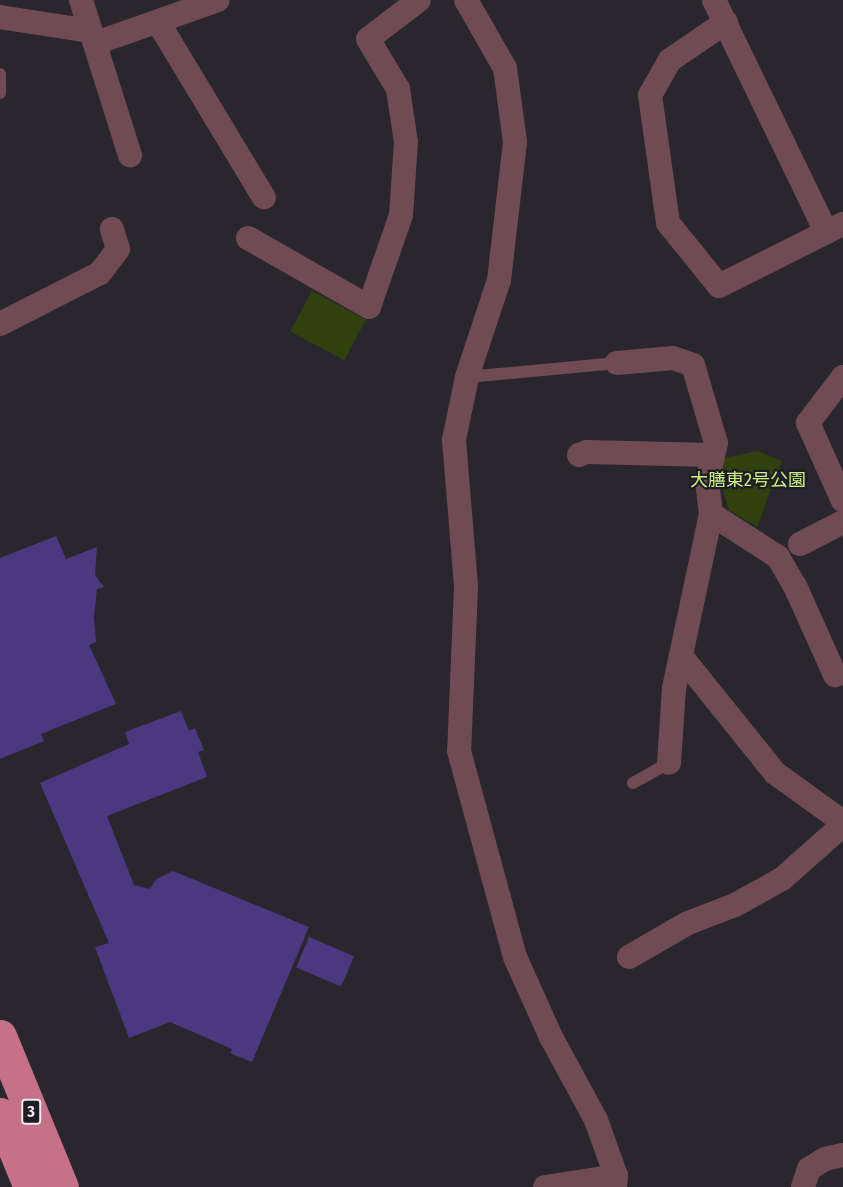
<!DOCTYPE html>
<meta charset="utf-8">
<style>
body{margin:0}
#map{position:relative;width:843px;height:1187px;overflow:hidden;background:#29262e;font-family:"Fira Sans Condensed","Noto Sans JP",sans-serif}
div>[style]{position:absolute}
.green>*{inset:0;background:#31410d;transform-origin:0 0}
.building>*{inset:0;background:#4c3781;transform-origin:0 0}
.service>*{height:12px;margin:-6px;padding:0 6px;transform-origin:6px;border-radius:6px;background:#714b54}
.minor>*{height:24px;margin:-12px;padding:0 12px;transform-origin:12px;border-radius:12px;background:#714b54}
.trunk>*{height:33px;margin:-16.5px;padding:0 16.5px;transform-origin:16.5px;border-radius:16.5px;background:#c67188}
span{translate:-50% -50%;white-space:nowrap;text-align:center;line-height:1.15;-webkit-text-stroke:4.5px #1f1d24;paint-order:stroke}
.shield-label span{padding:2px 4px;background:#1f1d24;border:2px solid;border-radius:4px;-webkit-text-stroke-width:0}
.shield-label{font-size:16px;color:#edebf0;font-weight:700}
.park-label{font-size:18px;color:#cbf27f}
</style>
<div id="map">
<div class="green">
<div style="left:312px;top:291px;width:61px;height:46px;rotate:28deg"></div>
<div style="clip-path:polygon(758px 451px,782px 461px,757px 527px,729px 510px,721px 484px,723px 458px)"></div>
</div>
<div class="building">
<div style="clip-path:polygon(56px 536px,66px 559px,97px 547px,95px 575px,104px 587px,97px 589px,94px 617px,96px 642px,89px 645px,116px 704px,41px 734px,44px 741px,0 759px,0 558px)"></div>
<div style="clip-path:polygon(181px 711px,189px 731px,195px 728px,204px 750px,198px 752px,207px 777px,107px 816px,134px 885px,150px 889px,156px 879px,173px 871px,309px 927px,252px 1062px,230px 1053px,232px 1049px,170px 1022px,129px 1038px,95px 947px,109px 943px,40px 783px,129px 744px,125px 732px)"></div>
<div style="left:309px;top:937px;width:49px;height:33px;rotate:23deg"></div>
</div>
<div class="service">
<div style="left:0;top:74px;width:19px;rotate:90deg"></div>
<div style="left:467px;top:377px;width:151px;rotate:-5.3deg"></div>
<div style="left:633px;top:783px;width:41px;rotate:-29.1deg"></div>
</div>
<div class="minor">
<div style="left:81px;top:0;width:163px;rotate:72.5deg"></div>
<div style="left:466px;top:0;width:78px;rotate:60.2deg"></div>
<div style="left:505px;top:68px;width:75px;rotate:82.3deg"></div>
<div style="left:515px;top:142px;width:139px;rotate:96.6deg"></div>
<div style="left:499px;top:280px;width:102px;rotate:108.3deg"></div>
<div style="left:467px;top:377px;width:64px;rotate:101.7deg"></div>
<div style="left:454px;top:440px;width:147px;rotate:85.3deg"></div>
<div style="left:466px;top:587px;width:164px;rotate:92.4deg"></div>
<div style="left:459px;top:751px;width:213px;rotate:74.8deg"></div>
<div style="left:515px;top:957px;width:88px;rotate:65.8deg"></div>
<div style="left:551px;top:1037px;width:94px;rotate:61.5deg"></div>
<div style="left:596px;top:1120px;width:59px;rotate:70.3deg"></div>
<div style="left:616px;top:1176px;width:11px;rotate:95deg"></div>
<div style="left:714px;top:0;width:258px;rotate:64.2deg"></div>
<div style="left:0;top:17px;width:91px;rotate:8.8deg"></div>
<div style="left:158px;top:22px;width:205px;rotate:58.9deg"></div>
<div style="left:726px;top:22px;width:68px;rotate:145.8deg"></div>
<div style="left:670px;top:60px;width:40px;rotate:119.7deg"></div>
<div style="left:650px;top:95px;width:129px;rotate:82deg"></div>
<div style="left:668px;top:223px;width:81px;rotate:51deg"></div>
<div style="left:719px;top:286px;width:139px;rotate:-26.6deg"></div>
<div style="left:96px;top:43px;width:129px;rotate:-19.4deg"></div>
<div style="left:248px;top:238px;width:139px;rotate:29.7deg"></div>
<div style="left:369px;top:307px;width:97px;rotate:-70.8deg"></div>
<div style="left:401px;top:215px;width:73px;rotate:-86.1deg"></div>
<div style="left:406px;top:142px;width:54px;rotate:-98.6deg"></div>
<div style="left:398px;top:89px;width:58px;rotate:-121deg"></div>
<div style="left:368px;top:39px;width:64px;rotate:-37.4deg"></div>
<div style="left:0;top:324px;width:112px;rotate:-27deg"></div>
<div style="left:100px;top:273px;width:30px;rotate:-53deg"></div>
<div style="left:118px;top:249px;width:21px;rotate:-107deg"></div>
<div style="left:617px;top:363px;width:56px;rotate:-5.1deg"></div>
<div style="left:673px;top:358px;width:21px;rotate:19deg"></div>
<div style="left:693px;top:365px;width:81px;rotate:73.6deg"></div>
<div style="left:716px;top:443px;width:39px;rotate:103deg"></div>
<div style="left:707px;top:481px;width:33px;rotate:83deg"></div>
<div style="left:711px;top:514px;width:178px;rotate:102deg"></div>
<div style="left:674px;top:688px;width:75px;rotate:93.8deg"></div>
<div style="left:843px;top:377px;width:58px;rotate:127.3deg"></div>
<div style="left:808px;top:423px;width:85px;rotate:65.8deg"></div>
<div style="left:579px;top:455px;width:9px;rotate:-21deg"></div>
<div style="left:587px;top:452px;width:125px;rotate:1.4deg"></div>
<div style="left:711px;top:514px;width:80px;rotate:32.7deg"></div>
<div style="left:778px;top:557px;width:34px;rotate:60deg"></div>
<div style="left:795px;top:586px;width:98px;rotate:65.8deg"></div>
<div style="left:800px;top:544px;width:48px;rotate:-27.1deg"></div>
<div style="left:681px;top:656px;width:150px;rotate:51.2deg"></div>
<div style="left:775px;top:773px;width:84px;rotate:35.8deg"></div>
<div style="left:629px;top:957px;width:68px;rotate:-30deg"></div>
<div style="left:688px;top:923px;width:50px;rotate:-21deg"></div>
<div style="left:735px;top:905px;width:54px;rotate:-29deg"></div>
<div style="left:782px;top:879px;width:81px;rotate:-41.5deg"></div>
<div style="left:545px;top:1187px;width:72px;rotate:-8.8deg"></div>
<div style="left:803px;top:1187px;width:19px;rotate:-72deg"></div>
<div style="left:809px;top:1169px;width:19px;rotate:-32deg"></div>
<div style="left:825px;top:1159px;width:18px;rotate:-13deg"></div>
</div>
<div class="trunk">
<div style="left:0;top:1036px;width:163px;rotate:67.7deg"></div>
<div style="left:0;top:1114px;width:79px;rotate:67.7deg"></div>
</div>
<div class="shield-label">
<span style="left:31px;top:1112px">3</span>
</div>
<div class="park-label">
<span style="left:748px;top:480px">大膳東2号公園</span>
</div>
</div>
